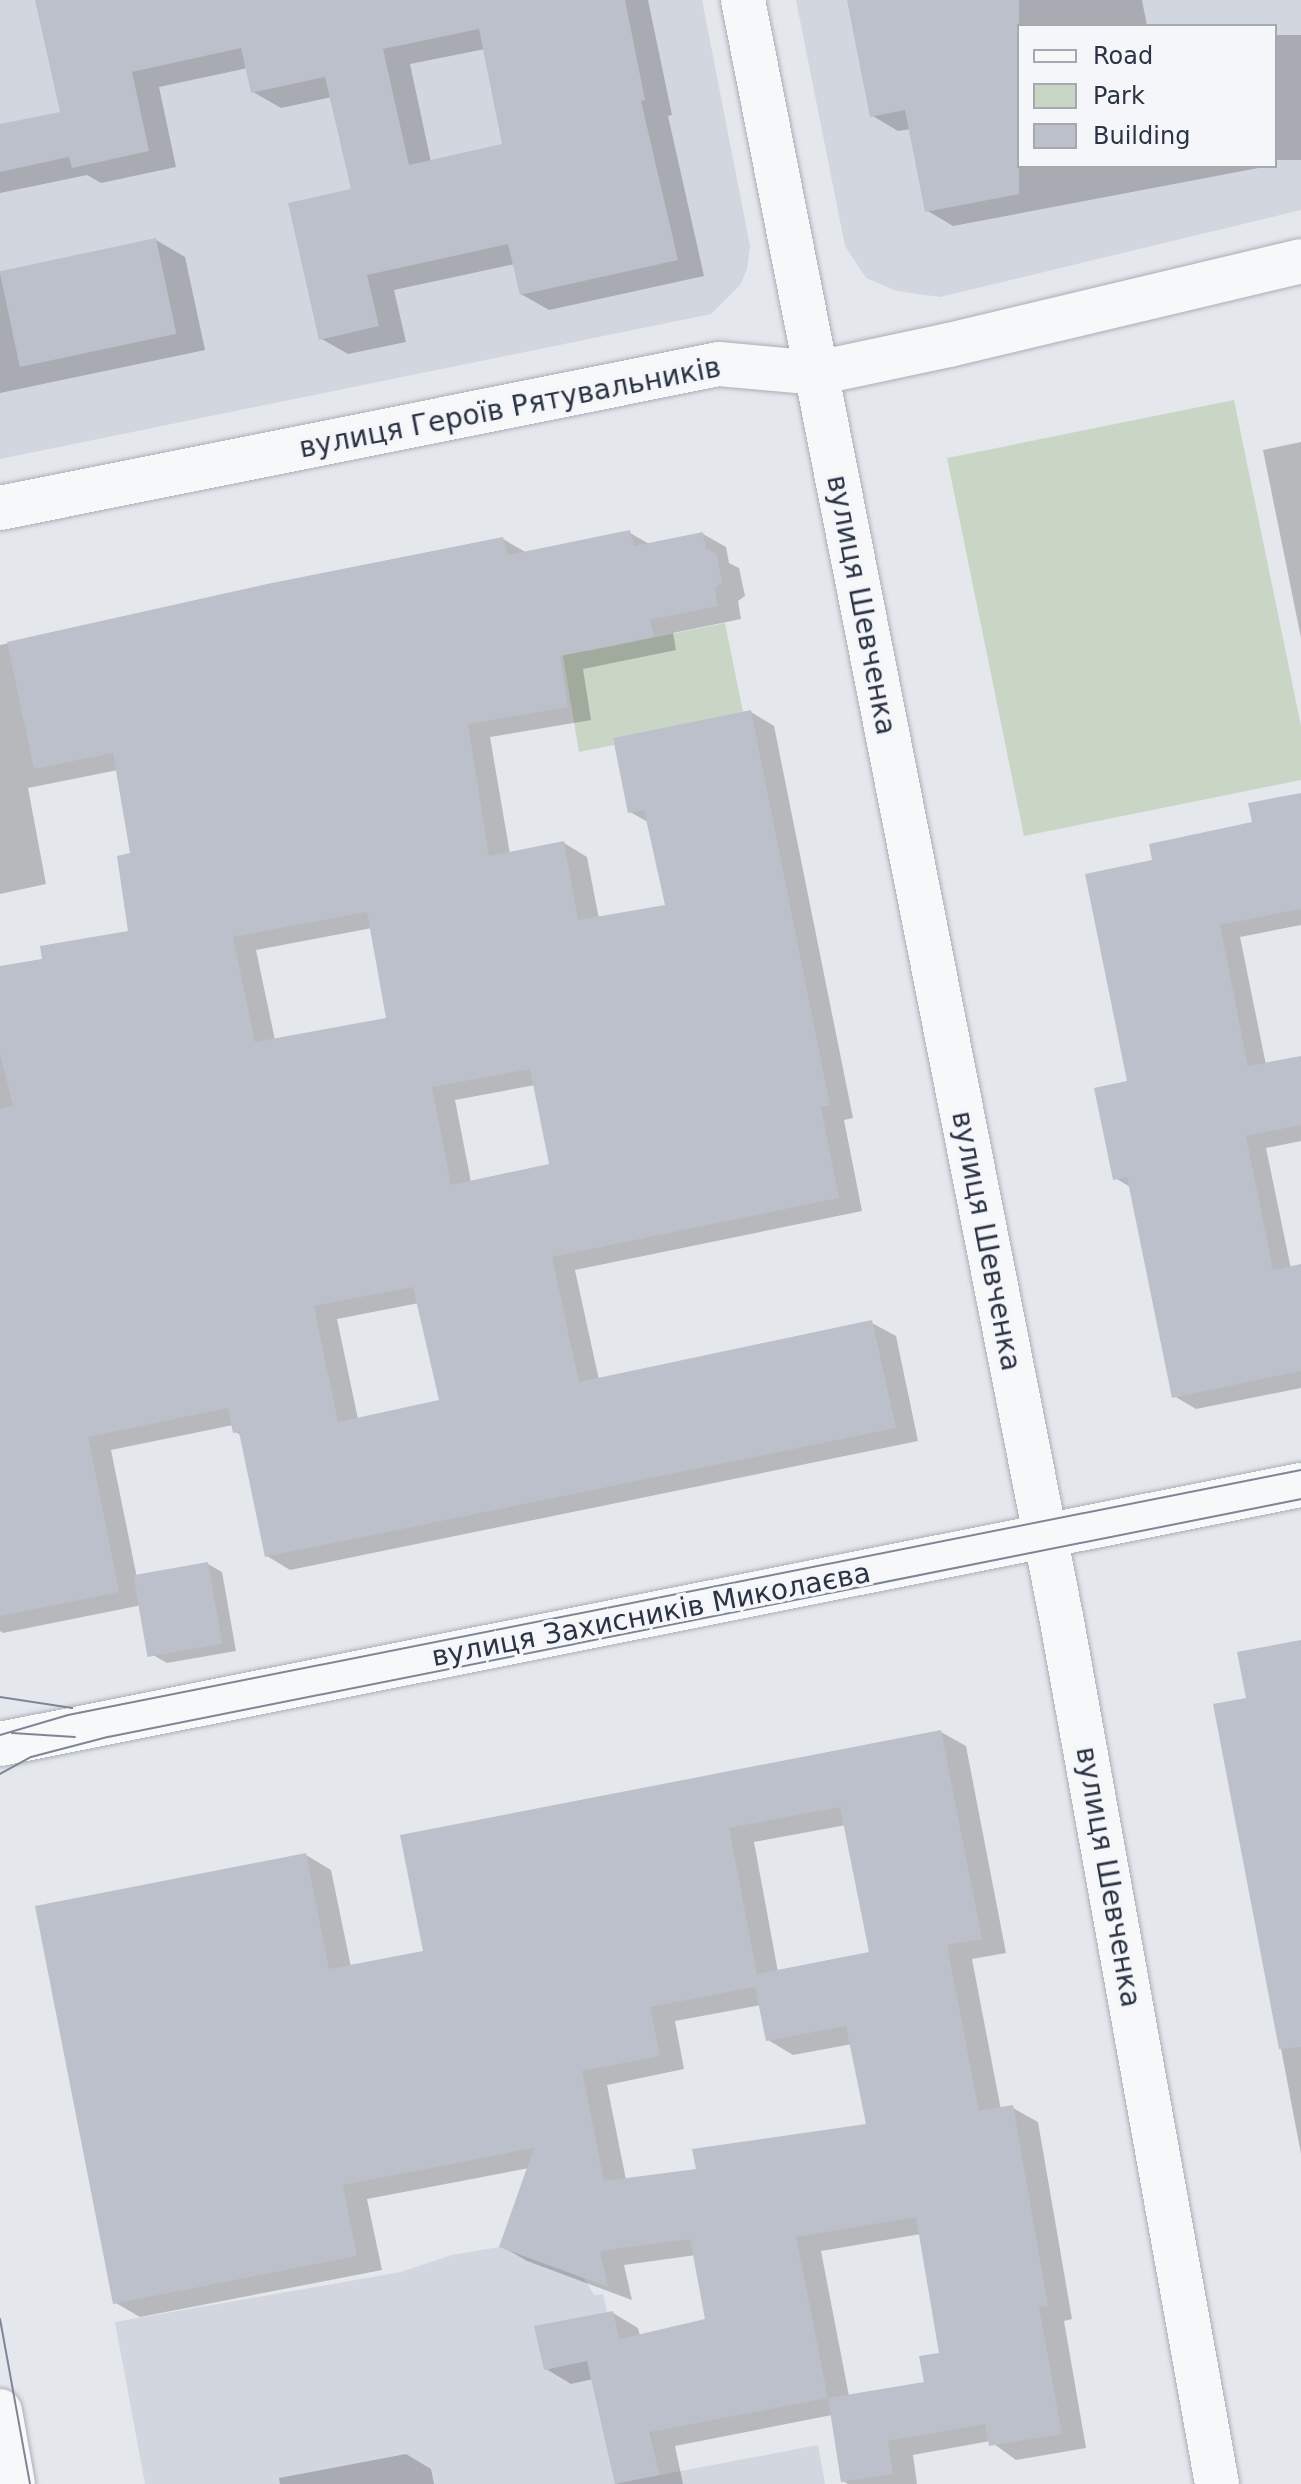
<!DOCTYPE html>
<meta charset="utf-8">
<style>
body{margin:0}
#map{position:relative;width:1301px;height:2484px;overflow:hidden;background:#e4e7ec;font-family:"DejaVu Sans",sans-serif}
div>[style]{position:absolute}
.built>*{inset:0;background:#d2d6de}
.green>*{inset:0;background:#c9d6c5}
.shadow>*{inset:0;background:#0003;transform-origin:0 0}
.building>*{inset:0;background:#bbc0ca;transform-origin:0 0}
.roads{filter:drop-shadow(0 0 2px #a9aeb7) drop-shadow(0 0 2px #a9aeb7)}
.minor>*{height:44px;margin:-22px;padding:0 22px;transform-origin:22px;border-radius:22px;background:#f7f8fa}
.tram>*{height:2px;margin:-1px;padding:0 1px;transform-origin:1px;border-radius:1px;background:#7d8696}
span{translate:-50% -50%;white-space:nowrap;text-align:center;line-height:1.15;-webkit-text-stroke:7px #f4f6f9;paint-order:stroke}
.street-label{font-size:28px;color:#2b3445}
.legend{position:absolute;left:1017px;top:24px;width:260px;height:144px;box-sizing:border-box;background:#f4f6f9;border:2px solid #a4a8b1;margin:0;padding:10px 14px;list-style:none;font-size:24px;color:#2b3445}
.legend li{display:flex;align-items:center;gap:16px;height:40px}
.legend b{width:40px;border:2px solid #a4a8b1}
</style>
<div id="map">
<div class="built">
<div style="clip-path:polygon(0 0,702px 0,750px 246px,747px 269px,740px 285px,711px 314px,0 459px)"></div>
<div style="clip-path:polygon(evenodd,796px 0,1301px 0,1301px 210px,940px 297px,897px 291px,866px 278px,845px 246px,796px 0,1019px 26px,1275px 26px,1275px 166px,1019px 166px,1019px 26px)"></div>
<div style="clip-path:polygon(506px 2228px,574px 2261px,594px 2295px,603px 2294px,608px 2315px,614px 2314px,620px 2339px,630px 2337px,660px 2475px,818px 2445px,825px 2484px,145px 2484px,115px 2322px,401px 2272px,452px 2255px,499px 2247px)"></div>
</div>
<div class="green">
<div style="clip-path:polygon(1234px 400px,1301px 726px,1301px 780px,1024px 836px,947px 458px)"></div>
<div style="clip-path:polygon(725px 623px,743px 712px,613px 738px,614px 745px,579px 752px,562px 650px,588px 651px)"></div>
</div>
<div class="shadow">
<div style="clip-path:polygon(evenodd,37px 0,648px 0,672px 115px,668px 116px,704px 276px,549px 310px,521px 294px,515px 264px,394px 290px,406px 342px,348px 354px,320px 338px,353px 191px,332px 97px,281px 108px,253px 92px,248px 68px,159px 87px,176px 167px,101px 183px,87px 175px,0 193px,0 126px,62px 113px,37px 0,485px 49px,504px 146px,431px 162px,410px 64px,485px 49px)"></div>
<div style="clip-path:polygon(849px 0,1142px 0,1147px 26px,1019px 26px,1019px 166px,1269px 166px,953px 226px,926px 210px,911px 129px,898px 131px,871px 115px)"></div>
<div style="left:1301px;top:35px;width:125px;height:26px;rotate:90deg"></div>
<div style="clip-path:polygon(156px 240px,185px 257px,205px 350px,0 393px,0 274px)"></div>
<div style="clip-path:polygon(1301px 442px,1301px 638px,1263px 450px)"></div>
<div style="clip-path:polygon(evenodd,630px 533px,651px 545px,703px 534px,726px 547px,729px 563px,739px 568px,745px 596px,738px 601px,741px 619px,673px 633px,676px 650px,583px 669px,591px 720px,490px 737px,510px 854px,564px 843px,587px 857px,599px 919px,667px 907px,648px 822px,630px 812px,751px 712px,774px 726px,853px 1118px,844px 1120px,862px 1211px,575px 1270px,599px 1380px,872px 1323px,896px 1336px,918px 1441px,290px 1570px,267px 1556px,242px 1436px,234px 1431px,233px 1425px,111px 1450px,137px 1578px,208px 1564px,222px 1572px,236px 1651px,167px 1663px,153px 1655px,142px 1605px,3px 1633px,0 1631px,0 968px,45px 960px,130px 932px,133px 855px,118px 770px,28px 788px,46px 884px,0 894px,0 645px,503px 539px,527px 553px,630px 533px,372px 928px,388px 1020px,275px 1040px,256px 950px,372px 928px,630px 533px,535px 1085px,551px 1166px,471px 1182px,455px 1100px,535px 1085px,630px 533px,419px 1303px,441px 1402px,358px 1419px,337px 1319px,419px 1303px)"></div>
<div style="clip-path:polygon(1301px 795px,1301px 925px,1240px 937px,1266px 1065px,1301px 1058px,1301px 1141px,1266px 1148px,1291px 1269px,1301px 1267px,1301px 1388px,1196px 1409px,1174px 1396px,1132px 1188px,1115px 1178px,1155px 861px,1254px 824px)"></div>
<div style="clip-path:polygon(1301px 1642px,1301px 2154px,1216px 1706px,1248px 1700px)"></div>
<div style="clip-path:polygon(evenodd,941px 1732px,966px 1746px,1006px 1953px,972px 1959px,1001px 2110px,1013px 2108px,1038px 2122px,1072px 2319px,1064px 2321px,1086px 2448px,1016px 2460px,990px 2441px,913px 2455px,917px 2484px,848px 2484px,843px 2481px,832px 2415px,675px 2446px,683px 2484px,617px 2484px,593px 2379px,571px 2384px,546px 2369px,613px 2313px,638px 2328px,640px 2336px,708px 2320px,696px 2255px,624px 2265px,632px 2300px,527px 2261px,501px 2246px,529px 2168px,367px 2199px,382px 2270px,140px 2317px,114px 2302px,306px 1855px,331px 1870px,351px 1967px,425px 1953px,941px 1732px,846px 1825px,871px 1954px,778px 1972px,754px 1842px,846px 1825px,941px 1732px,761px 2005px,768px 2040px,793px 2055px,852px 2044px,869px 2126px,698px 2171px,626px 2180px,607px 2085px,684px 2069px,675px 2021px,761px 2005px,941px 1732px,921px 2234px,941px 2354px,926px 2384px,849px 2396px,821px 2251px,921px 2234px)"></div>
<div style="clip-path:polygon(406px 2454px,431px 2469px,434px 2484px,280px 2484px,279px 2478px)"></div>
</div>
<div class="building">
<div style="clip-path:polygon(evenodd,35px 0,625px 0,645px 100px,641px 101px,678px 260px,520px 295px,508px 244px,367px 275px,379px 326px,319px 340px,288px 203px,351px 189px,325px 77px,251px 93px,241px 48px,132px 72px,149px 151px,72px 168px,69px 157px,0 172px,0 124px,60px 112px,35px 0,479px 29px,502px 144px,409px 165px,383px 49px,479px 29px)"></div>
<div style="clip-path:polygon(847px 0,1019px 0,1019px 194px,925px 212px,905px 110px,870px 117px)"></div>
<div style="left:156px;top:238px;width:98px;height:160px;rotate:78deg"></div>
<div style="clip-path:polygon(evenodd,630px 530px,634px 546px,703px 532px,706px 549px,716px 553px,722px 582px,715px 588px,718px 606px,650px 620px,654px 637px,560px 656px,568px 707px,468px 724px,489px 856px,564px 841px,578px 920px,665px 905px,644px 810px,628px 813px,613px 738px,751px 710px,830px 1105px,821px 1107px,839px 1198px,552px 1257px,579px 1382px,872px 1320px,896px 1428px,265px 1557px,239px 1432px,233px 1433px,228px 1408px,88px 1437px,119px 1592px,0 1616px,0 1109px,13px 1106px,0 1054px,0 966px,42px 959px,40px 946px,128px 931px,117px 856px,130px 853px,113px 753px,34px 769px,7px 642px,267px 584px,503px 537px,508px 555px,630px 530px,367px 912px,386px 1018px,255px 1042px,233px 937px,367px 912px,630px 530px,530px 1069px,549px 1164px,451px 1185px,432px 1087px,530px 1069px,630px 530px,413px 1287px,439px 1400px,338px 1422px,314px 1306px,413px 1287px)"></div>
<div style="clip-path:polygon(1301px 793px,1301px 909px,1220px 925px,1248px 1066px,1301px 1056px,1301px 1125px,1246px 1136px,1273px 1270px,1301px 1264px,1301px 1371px,1172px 1398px,1127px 1177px,1113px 1180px,1094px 1088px,1127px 1081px,1085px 874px,1152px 860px,1149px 844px,1252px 822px,1248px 803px)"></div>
<div style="left:208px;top:1562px;width:83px;height:76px;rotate:80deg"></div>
<div style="clip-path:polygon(1301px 1640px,1301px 2047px,1279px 2049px,1213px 1704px,1246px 1698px,1237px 1652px)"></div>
<div style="clip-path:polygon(evenodd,941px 1730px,982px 1939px,947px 1945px,979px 2111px,1013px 2105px,1048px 2306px,1039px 2307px,1062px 2434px,989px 2446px,985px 2424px,888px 2441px,893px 2474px,841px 2482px,828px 2398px,650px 2432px,660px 2475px,615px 2484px,587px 2361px,544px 2370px,534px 2326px,613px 2311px,620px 2339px,705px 2319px,690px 2239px,600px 2251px,608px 2287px,499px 2247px,534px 2148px,343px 2185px,357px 2256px,113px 2304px,35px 1906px,306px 1853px,329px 1969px,423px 1951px,400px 1835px,941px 1730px,840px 1807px,869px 1952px,757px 1974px,729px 1828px,840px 1807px,941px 1730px,755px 1987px,766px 2041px,846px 2026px,866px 2124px,692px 2149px,696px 2169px,604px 2181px,582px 2071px,660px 2056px,650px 2007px,755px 1987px,941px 1730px,916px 2217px,939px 2353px,919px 2356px,924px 2382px,828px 2398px,796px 2237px,916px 2217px)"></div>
</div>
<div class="roads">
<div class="minor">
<div style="left:743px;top:0;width:1647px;rotate:78.87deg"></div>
<div style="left:1061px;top:1616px;width:882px;rotate:79.81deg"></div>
<div style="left:0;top:508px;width:733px;rotate:-11.33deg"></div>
<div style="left:719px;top:364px;width:98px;rotate:5.2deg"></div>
<div style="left:817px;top:373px;width:135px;rotate:-12deg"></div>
<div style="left:949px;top:345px;width:362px;rotate:-13.4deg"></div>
<div style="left:0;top:1744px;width:1327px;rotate:-11.26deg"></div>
<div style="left:0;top:2411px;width:74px;rotate:79.9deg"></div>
</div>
</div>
<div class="tram">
<div style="left:0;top:1697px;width:73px;rotate:8.7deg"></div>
<div style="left:12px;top:1733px;width:63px;rotate:3.6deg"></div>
<div style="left:0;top:1735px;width:71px;rotate:-16.4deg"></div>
<div style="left:68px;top:1715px;width:1257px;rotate:-11.24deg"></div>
<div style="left:0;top:1774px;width:35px;rotate:-29deg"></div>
<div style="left:31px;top:1757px;width:80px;rotate:-14.6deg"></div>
<div style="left:108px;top:1737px;width:1217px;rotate:-11.28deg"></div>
<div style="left:0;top:2319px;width:168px;rotate:79.7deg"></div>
</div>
<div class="street-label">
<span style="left:510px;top:408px;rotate:-11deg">вулиця Героїв Рятувальників</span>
<span style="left:861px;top:605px;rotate:79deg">вулиця Шевченка</span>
<span style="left:986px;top:1241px;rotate:79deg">вулиця Шевченка</span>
<span style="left:651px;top:1615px;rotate:-11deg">вулиця Захисників Миколаєва</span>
<span style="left:1108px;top:1877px;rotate:80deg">вулиця Шевченка</span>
</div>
<ul class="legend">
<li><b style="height:10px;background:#f7f8fa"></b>Road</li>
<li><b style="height:22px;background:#c9d6c5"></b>Park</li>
<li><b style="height:22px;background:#bbc0ca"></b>Building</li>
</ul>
</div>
